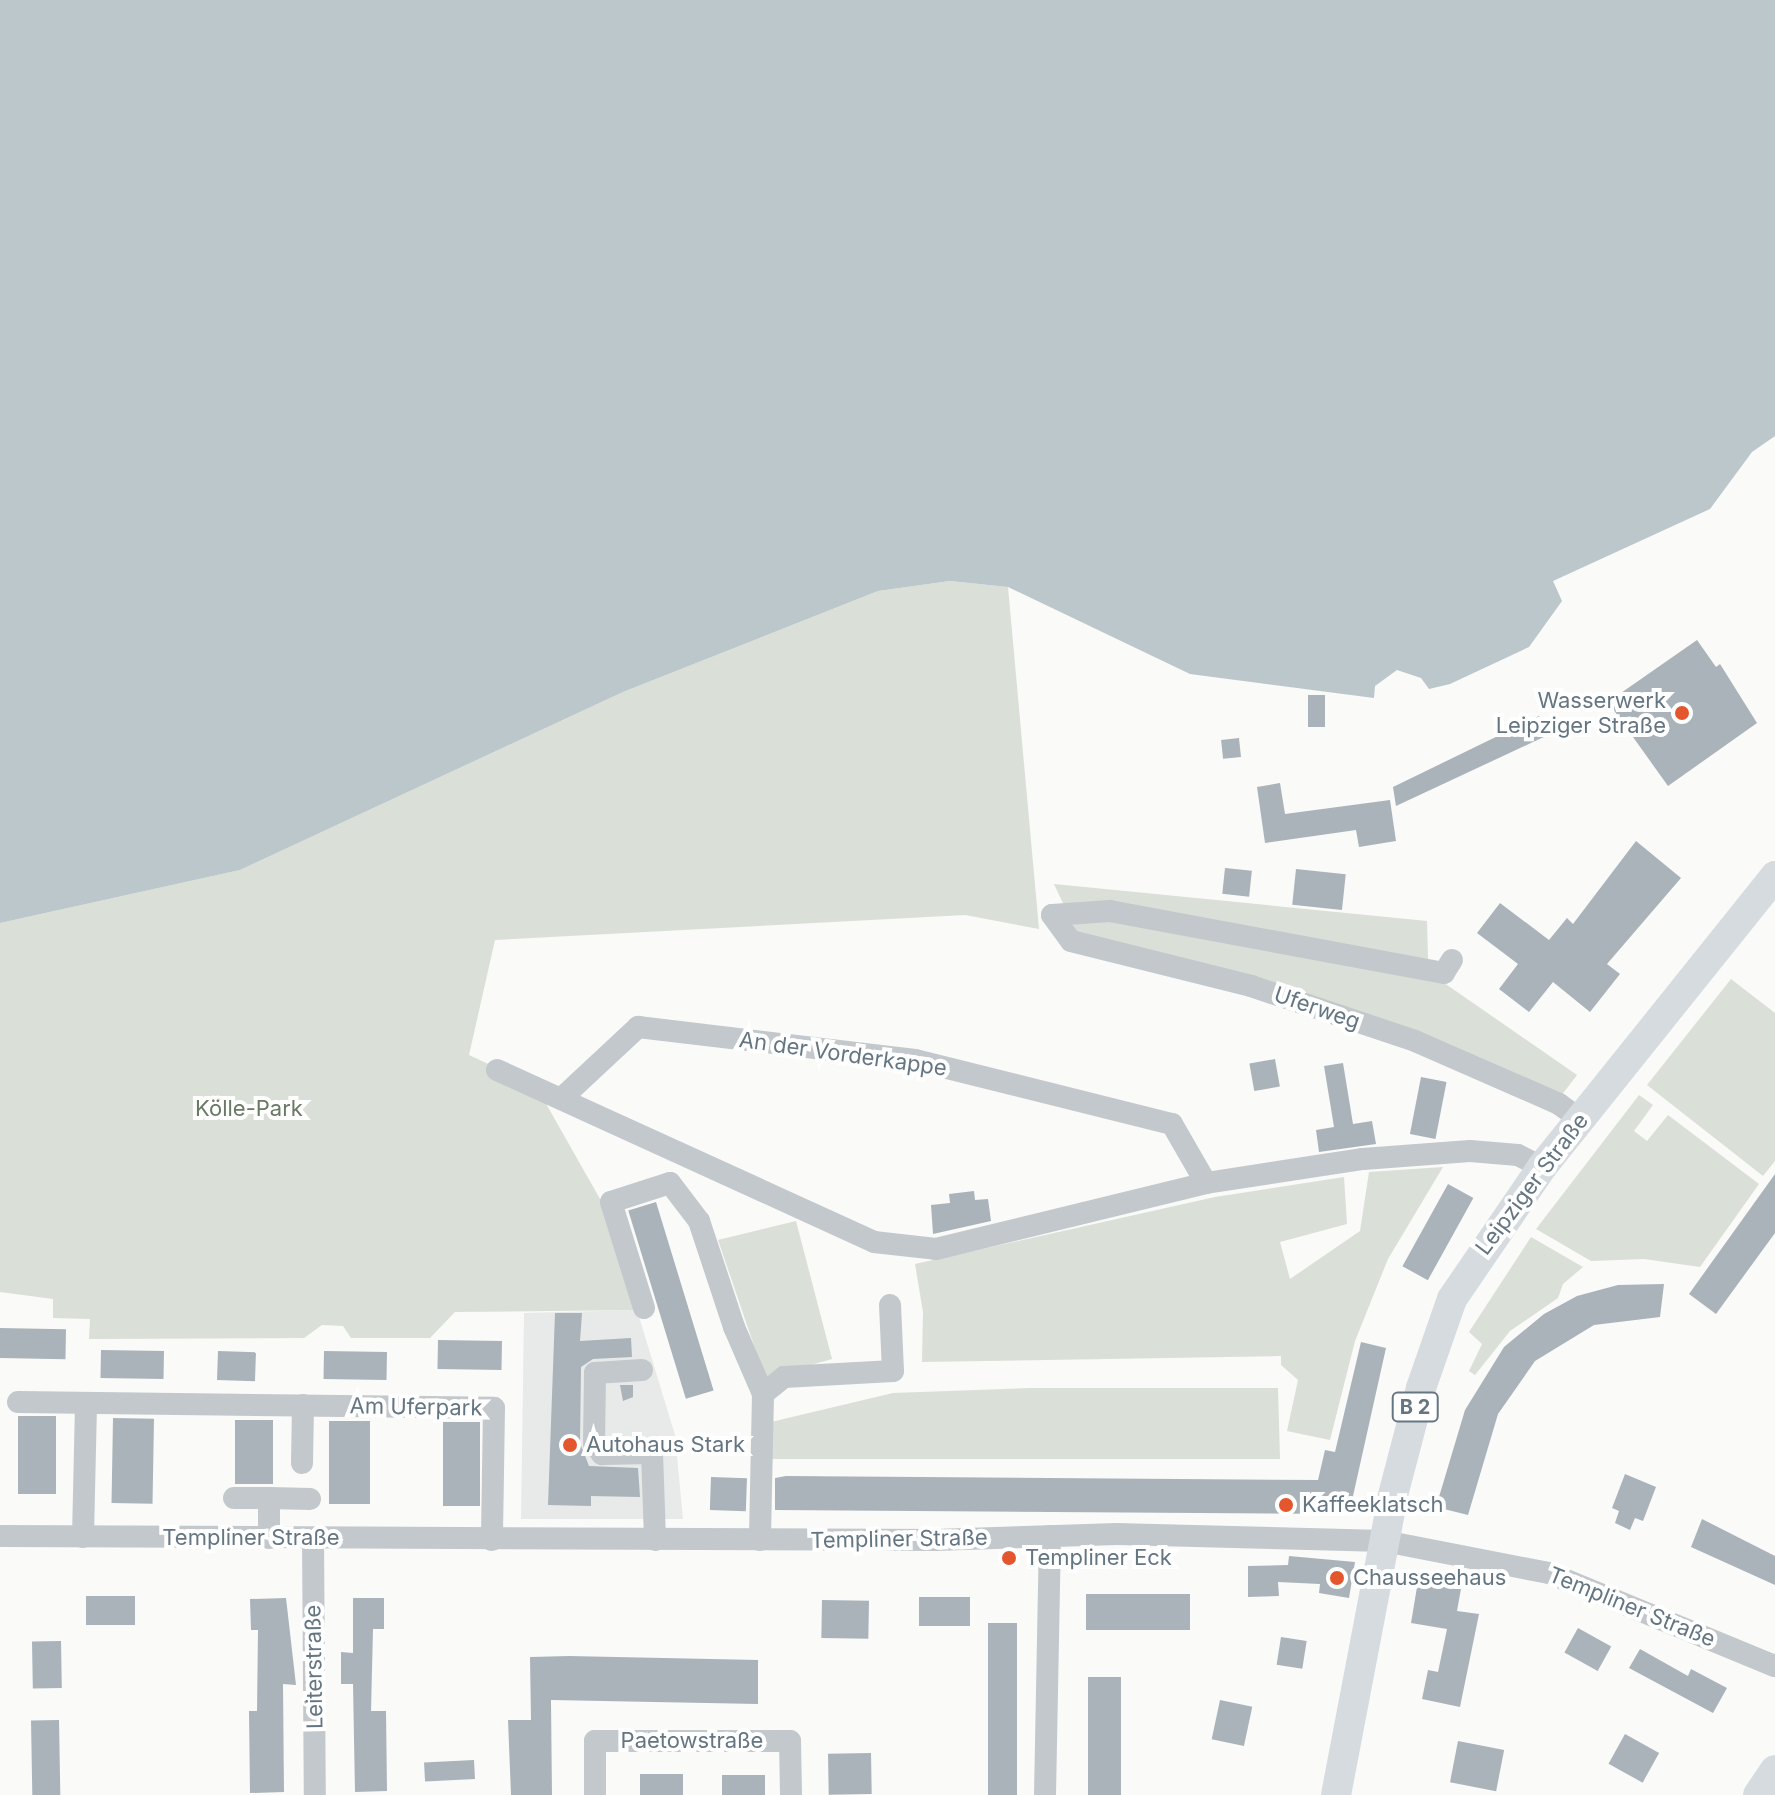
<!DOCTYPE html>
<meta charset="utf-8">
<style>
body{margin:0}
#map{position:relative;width:1775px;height:1795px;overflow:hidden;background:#fafaf8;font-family:Inter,sans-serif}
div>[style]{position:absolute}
.built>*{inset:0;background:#e8e9e9}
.green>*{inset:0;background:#dadfd7}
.water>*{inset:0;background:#bbc7cb}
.building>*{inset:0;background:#aab3b9;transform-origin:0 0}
.minor>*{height:22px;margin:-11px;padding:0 11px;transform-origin:11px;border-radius:11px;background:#c3c8cc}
.major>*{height:30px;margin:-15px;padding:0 15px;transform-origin:15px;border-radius:15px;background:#d6dbdf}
.dots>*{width:22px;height:22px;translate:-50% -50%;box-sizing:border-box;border:4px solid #fff;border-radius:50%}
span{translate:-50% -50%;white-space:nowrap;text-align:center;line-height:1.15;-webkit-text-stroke:8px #fff;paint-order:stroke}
.shield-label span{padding:2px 6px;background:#fff;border:2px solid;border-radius:6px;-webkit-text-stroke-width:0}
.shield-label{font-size:20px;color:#657683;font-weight:700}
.poi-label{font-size:22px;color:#657683}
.right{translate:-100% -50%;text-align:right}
.left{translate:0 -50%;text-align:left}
.street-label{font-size:22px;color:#657683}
.park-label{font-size:22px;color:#687a64}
</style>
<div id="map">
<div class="built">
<div style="clip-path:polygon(637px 1310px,675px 1435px,683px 1519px,521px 1519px,524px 1313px)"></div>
</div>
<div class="green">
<div style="clip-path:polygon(950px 581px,1008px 587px,1039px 929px,965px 915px,495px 940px,469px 1055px,536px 1086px,604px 1206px,637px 1310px,455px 1312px,430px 1338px,351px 1338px,343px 1326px,322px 1325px,304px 1338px,89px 1339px,90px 1319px,53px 1318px,53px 1299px,0 1292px,0 923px,240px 870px,623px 692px,878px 591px)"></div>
<div style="clip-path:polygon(1054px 884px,1427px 921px,1428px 960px,1437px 978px,1577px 1075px,1561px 1096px,1076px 931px)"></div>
<div style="clip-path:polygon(1731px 979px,1775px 1013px,1775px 1161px,1763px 1176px,1647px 1085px)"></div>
<div style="clip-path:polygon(1639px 1095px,1653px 1105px,1634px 1131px,1647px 1141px,1668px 1115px,1759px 1184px,1700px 1267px,1644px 1259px,1591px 1261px,1536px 1229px)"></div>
<div style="clip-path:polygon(1443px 1167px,1388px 1259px,1355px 1341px,1330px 1440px,1287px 1431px,1298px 1380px,1281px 1365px,1281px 1356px,922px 1362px,923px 1312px,915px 1264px,1215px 1197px,1344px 1177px,1347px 1224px,1280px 1242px,1290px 1279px,1360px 1231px,1369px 1172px)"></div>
<div style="clip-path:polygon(796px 1221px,832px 1359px,765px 1378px,718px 1240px)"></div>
<div style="clip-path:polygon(1531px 1237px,1583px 1267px,1563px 1284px,1558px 1298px,1510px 1331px,1475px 1375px,1469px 1371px,1482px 1344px,1469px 1332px)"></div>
<div style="clip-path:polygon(1030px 1388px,1278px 1388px,1280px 1459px,772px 1459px,771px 1422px,893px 1393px)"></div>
</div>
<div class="water">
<div style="clip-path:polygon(0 0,1775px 0,1775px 436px,1752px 452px,1710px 509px,1553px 581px,1562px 601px,1529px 647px,1450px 684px,1429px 689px,1421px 678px,1397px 670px,1375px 686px,1374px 698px,1190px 674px,1008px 587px,950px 581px,878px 591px,623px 692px,240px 870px,0 923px)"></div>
</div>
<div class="building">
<div style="clip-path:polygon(1697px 640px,1716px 667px,1720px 664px,1757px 723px,1668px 786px,1608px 702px)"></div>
<div style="left:1308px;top:695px;width:17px;height:32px"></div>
<div style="clip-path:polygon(1539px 716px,1548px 735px,1396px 806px,1393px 787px)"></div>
<div style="left:1239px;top:738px;width:19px;height:18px;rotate:84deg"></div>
<div style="clip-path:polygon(1280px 783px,1285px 814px,1390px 800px,1396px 841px,1359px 847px,1356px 830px,1265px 843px,1257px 787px)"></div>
<div style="clip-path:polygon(1636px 841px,1681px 878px,1607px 964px,1620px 974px,1590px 1012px,1553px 982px,1529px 1012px,1499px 989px,1518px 964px,1477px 933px,1500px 903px,1549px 940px,1567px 918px,1573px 924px)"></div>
<div style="left:1225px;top:868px;width:27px;height:26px;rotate:6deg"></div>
<div style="left:1296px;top:869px;width:50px;height:36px;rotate:6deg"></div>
<div style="left:1275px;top:1059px;width:28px;height:26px;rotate:80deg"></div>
<div style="clip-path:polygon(1343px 1063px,1353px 1124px,1372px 1121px,1376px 1144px,1319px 1152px,1316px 1130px,1334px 1127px,1324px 1066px)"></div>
<div style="left:1421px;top:1077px;width:26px;height:58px;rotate:11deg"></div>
<div style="clip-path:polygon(1775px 1174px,1775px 1233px,1716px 1314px,1689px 1294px)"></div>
<div style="left:1448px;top:1184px;width:29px;height:94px;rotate:29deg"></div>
<div style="clip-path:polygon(974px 1191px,975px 1200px,988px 1199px,991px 1221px,933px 1234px,931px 1205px,950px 1203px,949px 1194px)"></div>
<div style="left:656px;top:1202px;width:197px;height:29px;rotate:73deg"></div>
<div style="clip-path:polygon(1664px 1284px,1660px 1317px,1594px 1325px,1535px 1361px,1498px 1414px,1468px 1515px,1436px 1507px,1465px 1410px,1504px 1347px,1544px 1314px,1577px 1296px,1618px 1285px)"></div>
<div style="clip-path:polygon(555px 1313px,582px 1313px,580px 1341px,631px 1338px,632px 1357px,593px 1359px,581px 1367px,580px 1443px,589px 1466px,638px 1468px,640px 1497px,591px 1496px,591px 1506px,548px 1505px)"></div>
<div style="left:0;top:1328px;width:66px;height:30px;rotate:1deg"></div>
<div style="left:438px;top:1340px;width:64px;height:29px;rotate:1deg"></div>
<div style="clip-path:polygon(1361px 1342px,1386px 1348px,1349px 1514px,775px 1510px,775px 1478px,786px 1476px,1318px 1480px,1325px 1450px,1335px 1452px)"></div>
<div style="left:101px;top:1350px;width:63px;height:28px;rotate:1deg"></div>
<div style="left:218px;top:1351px;width:38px;height:29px;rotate:2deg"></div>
<div style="left:324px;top:1351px;width:63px;height:28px;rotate:1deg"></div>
<div style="clip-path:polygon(620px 1385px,633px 1385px,633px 1397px,623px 1401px)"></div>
<div style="left:18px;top:1416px;width:38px;height:78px"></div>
<div style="left:113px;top:1418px;width:41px;height:85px;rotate:1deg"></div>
<div style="left:235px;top:1420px;width:38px;height:64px"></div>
<div style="left:329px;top:1421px;width:41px;height:83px"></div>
<div style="left:443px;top:1422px;width:37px;height:84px"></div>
<div style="clip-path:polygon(1625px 1474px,1656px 1487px,1643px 1521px,1635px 1518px,1630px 1530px,1615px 1523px,1619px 1511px,1612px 1508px)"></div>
<div style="left:711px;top:1477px;width:36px;height:33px;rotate:2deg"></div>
<div style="clip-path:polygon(1702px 1519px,1775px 1556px,1775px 1585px,1691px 1547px)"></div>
<div style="clip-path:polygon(1289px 1556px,1355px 1562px,1349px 1598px,1319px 1593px,1320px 1584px,1278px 1582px,1279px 1596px,1248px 1597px,1248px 1566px,1288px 1565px)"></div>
<div style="clip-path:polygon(1419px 1575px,1462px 1583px,1457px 1611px,1479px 1614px,1460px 1707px,1422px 1699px,1428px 1670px,1438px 1672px,1447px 1629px,1411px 1623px)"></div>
<div style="left:1086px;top:1594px;width:104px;height:36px"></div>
<div style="left:86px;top:1596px;width:49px;height:29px"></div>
<div style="left:919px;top:1597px;width:51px;height:29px"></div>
<div style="clip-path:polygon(286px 1598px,296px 1685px,283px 1684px,284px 1792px,250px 1793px,249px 1711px,257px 1711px,258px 1630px,251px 1630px,250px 1599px)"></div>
<div style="clip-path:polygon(353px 1598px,384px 1598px,384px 1629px,373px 1629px,371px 1711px,386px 1711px,387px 1791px,355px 1792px,353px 1684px,341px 1684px,341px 1652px,353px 1653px)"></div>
<div style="left:822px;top:1600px;width:47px;height:38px;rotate:1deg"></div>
<div style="left:988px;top:1623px;width:29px;height:172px"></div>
<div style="left:1578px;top:1628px;width:38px;height:28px;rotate:29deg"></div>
<div style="left:1281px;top:1637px;width:26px;height:28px;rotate:9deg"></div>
<div style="left:61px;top:1641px;width:47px;height:29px;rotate:89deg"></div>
<div style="clip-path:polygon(1640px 1649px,1688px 1676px,1691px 1669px,1727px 1688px,1713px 1713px,1629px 1668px)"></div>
<div style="clip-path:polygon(569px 1656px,758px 1660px,758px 1704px,551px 1700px,552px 1795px,511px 1795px,508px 1720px,531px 1720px,530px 1657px)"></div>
<div style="left:1088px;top:1677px;width:33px;height:118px"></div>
<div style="left:1220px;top:1700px;width:33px;height:40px;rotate:12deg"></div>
<div style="left:59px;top:1720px;width:75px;height:28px;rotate:89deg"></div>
<div style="left:1625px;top:1734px;width:39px;height:34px;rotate:29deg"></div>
<div style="left:1458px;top:1741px;width:47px;height:42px;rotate:11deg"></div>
<div style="left:871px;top:1753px;width:41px;height:43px;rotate:89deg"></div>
<div style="left:474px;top:1760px;width:19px;height:50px;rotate:87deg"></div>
<div style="left:640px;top:1774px;width:43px;height:21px"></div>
<div style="left:722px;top:1775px;width:43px;height:20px"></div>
</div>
<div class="minor">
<div style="left:1452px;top:960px;width:15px;rotate:122deg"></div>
<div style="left:1444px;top:973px;width:340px;rotate:-169.5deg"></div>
<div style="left:1110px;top:911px;width:58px;rotate:176.1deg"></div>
<div style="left:1052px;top:915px;width:32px;rotate:54deg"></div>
<div style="left:1071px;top:941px;width:186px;rotate:14deg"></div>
<div style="left:1251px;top:986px;width:173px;rotate:18.5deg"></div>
<div style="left:1415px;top:1041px;width:157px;rotate:23.6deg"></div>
<div style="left:1559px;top:1104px;width:26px;rotate:36deg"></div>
<div style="left:497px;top:1070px;width:414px;rotate:24.5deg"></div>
<div style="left:874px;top:1242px;width:62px;rotate:6.4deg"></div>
<div style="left:936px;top:1249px;width:278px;rotate:-13.7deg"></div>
<div style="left:1206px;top:1183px;width:159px;rotate:-8.7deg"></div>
<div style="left:1363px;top:1159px;width:107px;rotate:-4.3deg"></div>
<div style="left:1470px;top:1151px;width:48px;rotate:4.8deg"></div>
<div style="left:1518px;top:1155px;width:27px;rotate:27deg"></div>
<div style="left:563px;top:1097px;width:103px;rotate:-43deg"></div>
<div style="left:638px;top:1027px;width:279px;rotate:6.8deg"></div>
<div style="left:915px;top:1060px;width:265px;rotate:14deg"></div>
<div style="left:1172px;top:1124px;width:68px;rotate:60deg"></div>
<div style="left:644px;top:1308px;width:111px;rotate:-107.3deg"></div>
<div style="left:611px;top:1202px;width:62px;rotate:-17.9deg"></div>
<div style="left:670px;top:1183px;width:48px;rotate:52.7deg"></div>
<div style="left:699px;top:1221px;width:112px;rotate:71.7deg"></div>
<div style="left:734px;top:1327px;width:73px;rotate:66.6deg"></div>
<div style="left:763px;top:1394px;width:146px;rotate:91.2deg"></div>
<div style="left:642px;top:1370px;width:47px;rotate:176.3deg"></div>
<div style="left:595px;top:1373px;width:70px;rotate:90.8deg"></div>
<div style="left:594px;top:1443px;width:14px;rotate:54deg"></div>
<div style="left:602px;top:1454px;width:50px;rotate:-1.1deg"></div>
<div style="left:652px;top:1453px;width:87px;rotate:88deg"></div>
<div style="left:763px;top:1394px;width:27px;rotate:-39deg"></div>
<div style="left:784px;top:1377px;width:109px;rotate:-3.2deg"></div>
<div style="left:893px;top:1371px;width:66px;rotate:-92.6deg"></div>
<div style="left:18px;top:1402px;width:476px;rotate:0.7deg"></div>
<div style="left:494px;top:1408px;width:132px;rotate:90.9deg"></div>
<div style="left:302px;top:1463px;width:58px;rotate:-89deg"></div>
<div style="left:234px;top:1498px;width:35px"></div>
<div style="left:269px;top:1498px;width:40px;rotate:90deg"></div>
<div style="left:269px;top:1498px;width:41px;rotate:1.4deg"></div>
<div style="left:0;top:1536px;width:935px;rotate:0.25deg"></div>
<div style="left:935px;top:1540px;width:182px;rotate:-1.9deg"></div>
<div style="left:1117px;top:1534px;width:267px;rotate:1.5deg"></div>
<div style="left:1384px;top:1541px;width:168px;rotate:11deg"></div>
<div style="left:1549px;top:1573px;width:244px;rotate:22.4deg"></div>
<div style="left:83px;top:1537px;width:134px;rotate:-88.7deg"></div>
<div style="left:313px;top:1538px;width:257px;rotate:89.6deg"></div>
<div style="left:595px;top:1795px;width:54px;rotate:-90deg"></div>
<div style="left:595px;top:1741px;width:195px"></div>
<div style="left:790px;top:1741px;width:54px;rotate:88.9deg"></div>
<div style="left:1045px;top:1795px;width:259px;rotate:-88.9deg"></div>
</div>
<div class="major">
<div style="left:1336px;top:1795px;width:305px;rotate:-79.2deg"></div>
<div style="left:1393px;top:1495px;width:111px;rotate:-75.3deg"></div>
<div style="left:1421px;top:1388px;width:94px;rotate:-70.8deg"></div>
<div style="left:1452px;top:1299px;width:160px;rotate:-55.7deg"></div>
<div style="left:1542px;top:1167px;width:373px;rotate:-51.3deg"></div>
<div style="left:1758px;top:1795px;width:30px;rotate:-56deg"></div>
</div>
<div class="dots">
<div style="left:1682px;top:713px;background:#e4572e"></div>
<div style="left:570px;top:1445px;background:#e4572e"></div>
<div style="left:1286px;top:1505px;background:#e4572e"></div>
<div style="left:1009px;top:1558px;background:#e4572e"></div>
<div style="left:1337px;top:1578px;background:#e4572e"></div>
</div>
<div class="shield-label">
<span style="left:1415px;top:1407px">B 2</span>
</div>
<div class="poi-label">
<span class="right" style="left:1666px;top:713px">Wasserwerk<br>Leipziger Straße</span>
<span class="left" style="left:586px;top:1445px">Autohaus Stark</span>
<span class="left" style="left:1302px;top:1505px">Kaffeeklatsch</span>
<span class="left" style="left:1025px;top:1558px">Templiner Eck</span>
<span class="left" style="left:1353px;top:1578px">Chausseehaus</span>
</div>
<div class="street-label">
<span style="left:1317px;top:1008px;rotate:19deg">Uferweg</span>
<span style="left:843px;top:1054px;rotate:8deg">An der Vorderkappe</span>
<span style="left:1532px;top:1184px;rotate:-53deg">Leipziger Straße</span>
<span style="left:416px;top:1407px;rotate:1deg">Am Uferpark</span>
<span style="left:251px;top:1538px">Templiner Straße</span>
<span style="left:899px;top:1539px;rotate:-1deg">Templiner Straße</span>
<span style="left:1632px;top:1607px;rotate:22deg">Templiner Straße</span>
<span style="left:314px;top:1667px;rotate:-91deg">Leiterstraße</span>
<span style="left:692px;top:1741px">Paetowstraße</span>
</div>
<div class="park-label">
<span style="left:249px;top:1109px">Kölle-Park</span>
</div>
</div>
